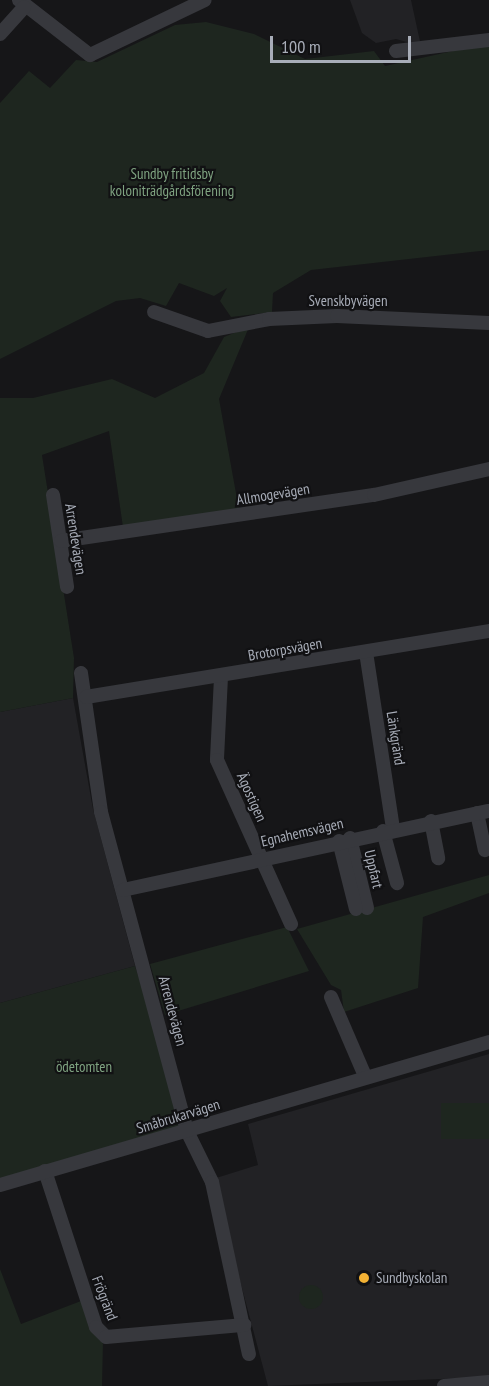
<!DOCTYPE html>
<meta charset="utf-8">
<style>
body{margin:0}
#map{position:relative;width:489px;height:1386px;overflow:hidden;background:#161618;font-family:"PT Sans Narrow",sans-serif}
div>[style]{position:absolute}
.built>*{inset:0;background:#222225}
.green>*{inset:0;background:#1e261f;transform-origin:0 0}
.round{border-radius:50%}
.minor>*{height:14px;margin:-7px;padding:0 7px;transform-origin:7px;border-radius:7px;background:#37383d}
.dots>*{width:16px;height:16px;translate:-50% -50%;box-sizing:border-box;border:3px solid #111113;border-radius:50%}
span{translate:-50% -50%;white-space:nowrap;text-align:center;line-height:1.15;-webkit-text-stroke:4.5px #111113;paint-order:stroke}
.park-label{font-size:15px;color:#7fa381}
.street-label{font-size:15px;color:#a8adb8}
.poi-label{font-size:15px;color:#a8adb8}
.left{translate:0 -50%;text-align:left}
.scale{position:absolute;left:270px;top:36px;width:141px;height:27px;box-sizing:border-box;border:3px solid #a8adb8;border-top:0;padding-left:8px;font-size:18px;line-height:21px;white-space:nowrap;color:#a8adb8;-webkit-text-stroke:4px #111113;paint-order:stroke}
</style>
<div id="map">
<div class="built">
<div style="clip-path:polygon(350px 0,411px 0,421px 46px,396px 39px,376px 43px,362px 33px)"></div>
<div style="clip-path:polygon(73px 698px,93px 809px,135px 966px,0 1003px,0 712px)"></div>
<div style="clip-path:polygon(489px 1054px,489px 1377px,268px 1386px,213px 1179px,258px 1165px,248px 1124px)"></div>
</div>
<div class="green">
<div style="clip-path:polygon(206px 22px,254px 34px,305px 59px,374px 51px,385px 66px,489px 43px,489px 250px,311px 270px,273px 293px,272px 312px,231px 317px,220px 301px,227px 288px,214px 296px,179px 283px,166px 306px,140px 298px,116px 301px,0 359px,0 103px,29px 71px,50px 88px,76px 60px,97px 62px,175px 25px)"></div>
<div style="clip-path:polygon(249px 327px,219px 399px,239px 510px,123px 527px,109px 431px,42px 455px,74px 658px,73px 698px,0 712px,0 398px,33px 398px,112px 379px,155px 398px,204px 373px,224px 337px)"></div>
<div style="clip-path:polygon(489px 875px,489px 893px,423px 917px,418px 988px,344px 1012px,341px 990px,331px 985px,297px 929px)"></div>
<div style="clip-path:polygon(287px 927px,309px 971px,165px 1015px,150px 964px)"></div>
<div style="clip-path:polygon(135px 966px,186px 1124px,0 1179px,0 1003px)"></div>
<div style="left:441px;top:1103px;width:48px;height:36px"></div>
<div style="clip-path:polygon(0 1269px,21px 1324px,81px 1301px,103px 1342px,102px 1386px,0 1386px)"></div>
<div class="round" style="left:299px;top:1285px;width:24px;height:24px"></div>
</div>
<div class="minor">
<div style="left:19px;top:0;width:90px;rotate:37.8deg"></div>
<div style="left:90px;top:55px;width:127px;rotate:-25.6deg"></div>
<div style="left:0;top:34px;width:36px;rotate:-48deg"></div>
<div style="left:396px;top:51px;width:94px;rotate:-6.7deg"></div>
<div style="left:154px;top:312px;width:57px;rotate:19.4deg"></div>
<div style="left:208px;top:331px;width:62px;rotate:-11.1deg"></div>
<div style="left:269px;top:319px;width:68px;rotate:-2.5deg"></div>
<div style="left:337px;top:316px;width:152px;rotate:2.6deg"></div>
<div style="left:53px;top:495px;width:93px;rotate:81.3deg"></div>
<div style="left:61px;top:541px;width:316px;rotate:-8.4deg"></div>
<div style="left:374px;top:495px;width:118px;rotate:-12.7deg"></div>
<div style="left:366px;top:652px;width:179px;rotate:81.3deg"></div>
<div style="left:81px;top:673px;width:140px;rotate:81.8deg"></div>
<div style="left:101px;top:812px;width:330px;rotate:74.9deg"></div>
<div style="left:187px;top:1131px;width:57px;rotate:63.9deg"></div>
<div style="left:212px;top:1182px;width:176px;rotate:77.9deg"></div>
<div style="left:221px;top:677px;width:83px;rotate:92.8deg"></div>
<div style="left:217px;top:760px;width:180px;rotate:65.7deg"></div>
<div style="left:86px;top:697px;width:408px;rotate:-9.3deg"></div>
<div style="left:477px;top:813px;width:38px;rotate:78deg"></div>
<div style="left:431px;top:821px;width:38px;rotate:79deg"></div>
<div style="left:383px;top:831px;width:54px;rotate:74.9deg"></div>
<div style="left:350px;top:838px;width:72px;rotate:76.3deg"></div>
<div style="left:339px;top:841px;width:70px;rotate:76deg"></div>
<div style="left:123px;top:890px;width:374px;rotate:-12.2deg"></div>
<div style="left:331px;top:997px;width:86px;rotate:66.7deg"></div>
<div style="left:45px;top:1171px;width:164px;rotate:71.9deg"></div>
<div style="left:96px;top:1327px;width:14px;rotate:45deg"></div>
<div style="left:106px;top:1337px;width:139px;rotate:-5deg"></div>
<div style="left:0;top:1185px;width:509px;rotate:-16.3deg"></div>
<div style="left:444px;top:1386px;width:45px;rotate:-5.1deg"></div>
</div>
<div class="dots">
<div style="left:364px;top:1278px;background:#f2b134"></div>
</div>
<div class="park-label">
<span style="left:172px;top:182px">Sundby fritidsby<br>koloniträdgårdsförening</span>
<span style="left:84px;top:1067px">ödetomten</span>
</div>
<div class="street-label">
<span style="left:348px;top:301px">Svenskbyvägen</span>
<span style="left:273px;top:494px;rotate:-9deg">Allmogevägen</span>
<span style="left:76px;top:539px;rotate:81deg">Arrendevägen</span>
<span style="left:285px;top:649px;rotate:-10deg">Brotorpsvägen</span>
<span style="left:396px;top:738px;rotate:81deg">Länkgränd</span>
<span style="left:252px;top:797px;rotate:66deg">Ägostigen</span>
<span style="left:302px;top:832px;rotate:-13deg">Egnahemsvägen</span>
<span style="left:374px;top:869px;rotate:77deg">Uppfart</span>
<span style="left:173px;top:1011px;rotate:75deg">Arrendevägen</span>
<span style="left:178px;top:1116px;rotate:-17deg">Småbrukarvägen</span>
<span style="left:105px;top:1298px;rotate:69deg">Frögränd</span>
</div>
<div class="poi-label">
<span class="left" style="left:376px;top:1278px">Sundbyskolan</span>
</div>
<div class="scale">100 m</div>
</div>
